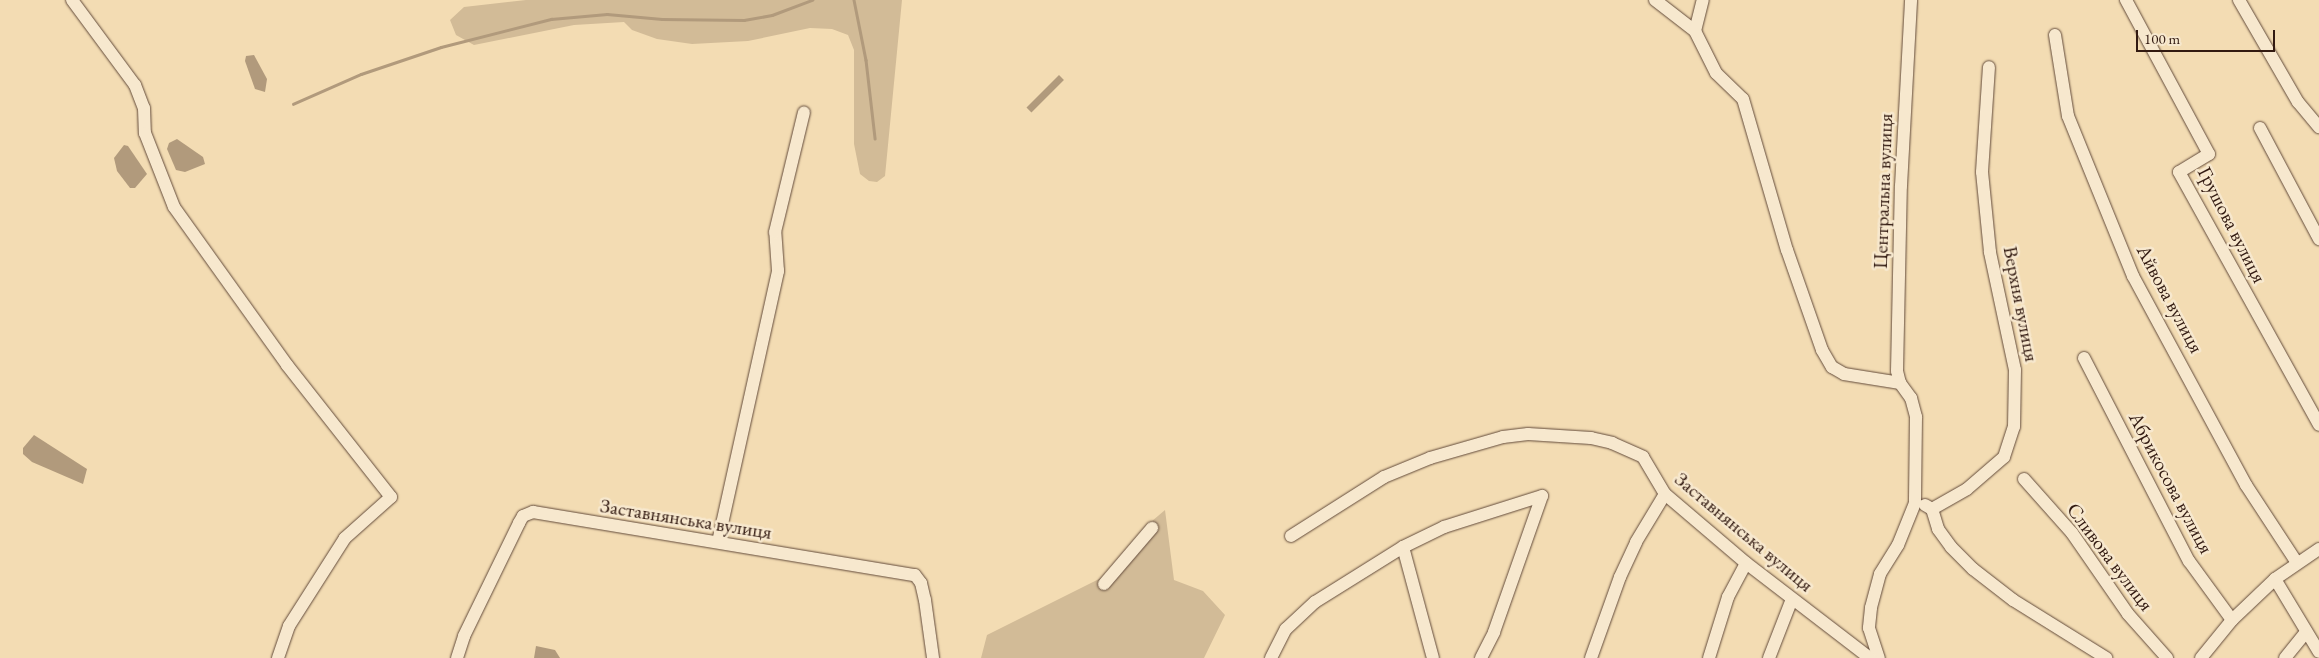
<!DOCTYPE html>
<meta charset="utf-8">
<style>
body{margin:0}
#map{position:relative;width:2319px;height:658px;overflow:hidden;background:#f3dcb3;font-family:"EB Garamond",serif}
div>[style]{position:absolute}
.green>*{inset:0;background:#d2bb97}
.water>*{inset:0;background:#b19a7c;transform-origin:0 0}
.stream>*{height:2.5px;margin:-1.25px;padding:0 1.25px;transform-origin:1.25px;border-radius:1.25px;background:#b19a7c}
.roads{filter:drop-shadow(0 0 1px #624a3a) drop-shadow(0 0 1px #624a3a)}
.minor>*{height:12px;margin:-6px;padding:0 6px;transform-origin:6px;border-radius:6px;background:#f7e8ce}
span{translate:-50% -50%;white-space:nowrap;text-align:center;line-height:1.15;-webkit-text-stroke:5px #f7e8ce;paint-order:stroke}
.street-label{font-size:20px;color:#321a11}
.scale{position:absolute;left:2136px;top:30px;width:139px;height:22px;box-sizing:border-box;border:2px solid #321a11;border-top:0;padding-left:6px;font-size:15px;line-height:18px;white-space:nowrap;color:#321a11;-webkit-text-stroke:4px #f7e8ce;paint-order:stroke}
</style>
<div id="map">
<div class="green">
<div style="clip-path:polygon(526px 0,902px 0,885px 176px,877px 182px,869px 181px,860px 174px,854px 144px,854px 50px,848px 35px,832px 29px,810px 28px,748px 41px,692px 44px,657px 39px,632px 30px,624px 22px,574px 25px,474px 45px,456px 35px,450px 20px,464px 7px)"></div>
<div style="clip-path:polygon(1165px 510px,1174px 580px,1203px 591px,1225px 615px,1204px 658px,981px 658px,987px 635px,1105px 576px,1145px 527px)"></div>
</div>
<div class="water">
<div style="clip-path:polygon(254px 55px,267px 79px,265px 92px,255px 89px,245px 61px,246px 56px)"></div>
<div style="left:1059px;top:75px;width:7px;height:46px;rotate:45deg"></div>
<div style="clip-path:polygon(177px 139px,203px 157px,205px 164px,185px 172px,176px 170px,167px 149px,169px 143px)"></div>
<div style="clip-path:polygon(124px 145px,128px 146px,147px 174px,135px 188px,130px 188px,117px 171px,114px 158px)"></div>
<div style="clip-path:polygon(34px 435px,87px 469px,83px 484px,32px 462px,23px 454px,23px 448px)"></div>
<div style="clip-path:polygon(536px 646px,555px 650px,560px 658px,534px 658px)"></div>
</div>
<div class="stream">
<div style="left:854px;top:0;width:61px;rotate:78.7deg"></div>
<div style="left:866px;top:60px;width:79px;rotate:83.4deg"></div>
<div style="left:293px;top:104px;width:74px;rotate:-23.8deg"></div>
<div style="left:361px;top:74px;width:84px;rotate:-18.6deg"></div>
<div style="left:441px;top:47px;width:114px;rotate:-14.3deg"></div>
<div style="left:551px;top:19px;width:56px;rotate:-5.1deg"></div>
<div style="left:607px;top:14px;width:55px;rotate:5.2deg"></div>
<div style="left:662px;top:19px;width:82px;rotate:0.7deg"></div>
<div style="left:744px;top:20px;width:28px;rotate:-10deg"></div>
<div style="left:772px;top:15px;width:43px;rotate:-20.6deg"></div>
</div>
<div class="roads">
<div class="minor">
<div style="left:72px;top:0;width:106px;rotate:53.5deg"></div>
<div style="left:135px;top:85px;width:25px;rotate:69deg"></div>
<div style="left:144px;top:108px;width:25px;rotate:88deg"></div>
<div style="left:145px;top:133px;width:79px;rotate:68.6deg"></div>
<div style="left:174px;top:207px;width:194px;rotate:54.4deg"></div>
<div style="left:287px;top:365px;width:168px;rotate:51.8deg"></div>
<div style="left:391px;top:497px;width:62px;rotate:138.3deg"></div>
<div style="left:345px;top:538px;width:104px;rotate:122.5deg"></div>
<div style="left:289px;top:626px;width:34px;rotate:109deg"></div>
<div style="left:1655px;top:0;width:51px;rotate:37.8deg"></div>
<div style="left:1695px;top:31px;width:47px;rotate:63.4deg"></div>
<div style="left:1716px;top:73px;width:37px;rotate:44deg"></div>
<div style="left:1743px;top:99px;width:157px;rotate:73.8deg"></div>
<div style="left:1787px;top:250px;width:106px;rotate:70.7deg"></div>
<div style="left:1822px;top:350px;width:20px;rotate:60deg"></div>
<div style="left:1832px;top:367px;width:14px;rotate:30deg"></div>
<div style="left:1844px;top:374px;width:57px;rotate:9.1deg"></div>
<div style="left:1900px;top:383px;width:19px;rotate:54deg"></div>
<div style="left:1911px;top:398px;width:20px;rotate:75deg"></div>
<div style="left:1916px;top:417px;width:86px;rotate:90.7deg"></div>
<div style="left:1915px;top:503px;width:45px;rotate:112deg"></div>
<div style="left:1898px;top:545px;width:34px;rotate:122deg"></div>
<div style="left:1880px;top:574px;width:35px;rotate:105deg"></div>
<div style="left:1871px;top:608px;width:20px;rotate:96deg"></div>
<div style="left:1869px;top:628px;width:32px;rotate:72deg"></div>
<div style="left:2126px;top:0;width:175px;rotate:61.7deg"></div>
<div style="left:2209px;top:154px;width:35px;rotate:149deg"></div>
<div style="left:2179px;top:172px;width:289px;rotate:61deg"></div>
<div style="left:2239px;top:0;width:118px;rotate:60deg"></div>
<div style="left:2298px;top:102px;width:33px;rotate:50deg"></div>
<div style="left:1695px;top:31px;width:32px;rotate:-76deg"></div>
<div style="left:2055px;top:35px;width:82px;rotate:80.9deg"></div>
<div style="left:2068px;top:116px;width:173px;rotate:67.9deg"></div>
<div style="left:2133px;top:276px;width:238px;rotate:61.6deg"></div>
<div style="left:2246px;top:485px;width:93px;rotate:56.8deg"></div>
<div style="left:2260px;top:128px;width:126px;rotate:62deg"></div>
<div style="left:2084px;top:358px;width:229px;rotate:62.7deg"></div>
<div style="left:2189px;top:561px;width:73px;rotate:53.9deg"></div>
<div style="left:1900px;top:383px;width:12px;rotate:-104deg"></div>
<div style="left:1897px;top:371px;width:185px;rotate:-88.8deg"></div>
<div style="left:1901px;top:186px;width:186px;rotate:-86.9deg"></div>
<div style="left:2024px;top:479px;width:72px;rotate:48.4deg"></div>
<div style="left:2072px;top:533px;width:98px;rotate:55.3deg"></div>
<div style="left:2128px;top:614px;width:59px;rotate:48.4deg"></div>
<div style="left:1925px;top:505px;width:8px;rotate:30deg"></div>
<div style="left:1932px;top:509px;width:21px;rotate:73deg"></div>
<div style="left:1938px;top:529px;width:22px;rotate:54deg"></div>
<div style="left:1951px;top:547px;width:31px;rotate:45deg"></div>
<div style="left:1973px;top:569px;width:51px;rotate:37.8deg"></div>
<div style="left:2013px;top:600px;width:110px;rotate:31.9deg"></div>
<div style="left:1932px;top:509px;width:40px;rotate:-29.7deg"></div>
<div style="left:1967px;top:489px;width:49px;rotate:-40.9deg"></div>
<div style="left:2004px;top:457px;width:32px;rotate:-72deg"></div>
<div style="left:2014px;top:427px;width:57px;rotate:-89deg"></div>
<div style="left:2015px;top:370px;width:121px;rotate:-102deg"></div>
<div style="left:1990px;top:252px;width:80px;rotate:-95.7deg"></div>
<div style="left:1982px;top:172px;width:105px;rotate:-86.2deg"></div>
<div style="left:1291px;top:536px;width:110px;rotate:-32.4deg"></div>
<div style="left:1384px;top:477px;width:50px;rotate:-22.4deg"></div>
<div style="left:1430px;top:458px;width:76px;rotate:-16deg"></div>
<div style="left:1503px;top:437px;width:25px;rotate:-7deg"></div>
<div style="left:1528px;top:434px;width:63px;rotate:3.6deg"></div>
<div style="left:1591px;top:438px;width:22px;rotate:13deg"></div>
<div style="left:1612px;top:443px;width:34px;rotate:24deg"></div>
<div style="left:1643px;top:457px;width:43px;rotate:59.3deg"></div>
<div style="left:1665px;top:494px;width:106px;rotate:40.4deg"></div>
<div style="left:1746px;top:563px;width:156px;rotate:37.5deg"></div>
<div style="left:718px;top:542px;width:278px;rotate:-77.5deg"></div>
<div style="left:778px;top:271px;width:39px;rotate:-94deg"></div>
<div style="left:775px;top:232px;width:123px;rotate:-76.4deg"></div>
<div style="left:1403px;top:547px;width:115px;rotate:74.9deg"></div>
<div style="left:2275px;top:579px;width:85px;rotate:58.9deg"></div>
<div style="left:1104px;top:584px;width:74px;rotate:-49.4deg"></div>
<div style="left:457px;top:658px;width:23px;rotate:-72deg"></div>
<div style="left:464px;top:636px;width:126px;rotate:-64deg"></div>
<div style="left:519px;top:523px;width:8px;rotate:-60deg"></div>
<div style="left:523px;top:516px;width:11px;rotate:-22deg"></div>
<div style="left:533px;top:512px;width:387px;rotate:9.4deg"></div>
<div style="left:915px;top:575px;width:10px;rotate:53deg"></div>
<div style="left:921px;top:583px;width:17px;rotate:77deg"></div>
<div style="left:925px;top:600px;width:59px;rotate:82.1deg"></div>
<div style="left:1271px;top:658px;width:33px;rotate:-63deg"></div>
<div style="left:1286px;top:629px;width:40px;rotate:-43deg"></div>
<div style="left:1315px;top:602px;width:104px;rotate:-32deg"></div>
<div style="left:1403px;top:547px;width:46px;rotate:-26deg"></div>
<div style="left:1444px;top:527px;width:103px;rotate:-17.6deg"></div>
<div style="left:1481px;top:658px;width:29px;rotate:-63deg"></div>
<div style="left:1494px;top:632px;width:144px;rotate:-70.6deg"></div>
<div style="left:1591px;top:658px;width:86px;rotate:-70.3deg"></div>
<div style="left:1620px;top:577px;width:38px;rotate:-65deg"></div>
<div style="left:1636px;top:542px;width:56px;rotate:-58.9deg"></div>
<div style="left:1709px;top:658px;width:64px;rotate:-72.7deg"></div>
<div style="left:1728px;top:597px;width:38px;rotate:-62deg"></div>
<div style="left:1769px;top:658px;width:63px;rotate:-68.7deg"></div>
<div style="left:2201px;top:658px;width:49px;rotate:-50.8deg"></div>
<div style="left:2232px;top:620px;width:59px;rotate:-43.6deg"></div>
<div style="left:2275px;top:579px;width:53px;rotate:-34.3deg"></div>
<div style="left:2285px;top:658px;width:33px;rotate:-51deg"></div>
</div>
</div>
<div class="street-label">
<span style="left:1883px;top:191px;rotate:-88deg">Центральна вулиця</span>
<span style="left:2232px;top:225px;rotate:63deg">Грушова вулиця</span>
<span style="left:2170px;top:299px;rotate:62deg">Айвова вулиця</span>
<span style="left:2021px;top:304px;rotate:79deg">Верхня вулиця</span>
<span style="left:2171px;top:483px;rotate:62deg">Абрикосова вулиця</span>
<span style="left:686px;top:519px;rotate:9deg">Заставнянська вулиця</span>
<span style="left:1744px;top:532px;rotate:40deg">Заставнянська вулиця</span>
<span style="left:2110px;top:557px;rotate:53deg">Сливова вулиця</span>
</div>
<div class="scale">100 m</div>
</div>
